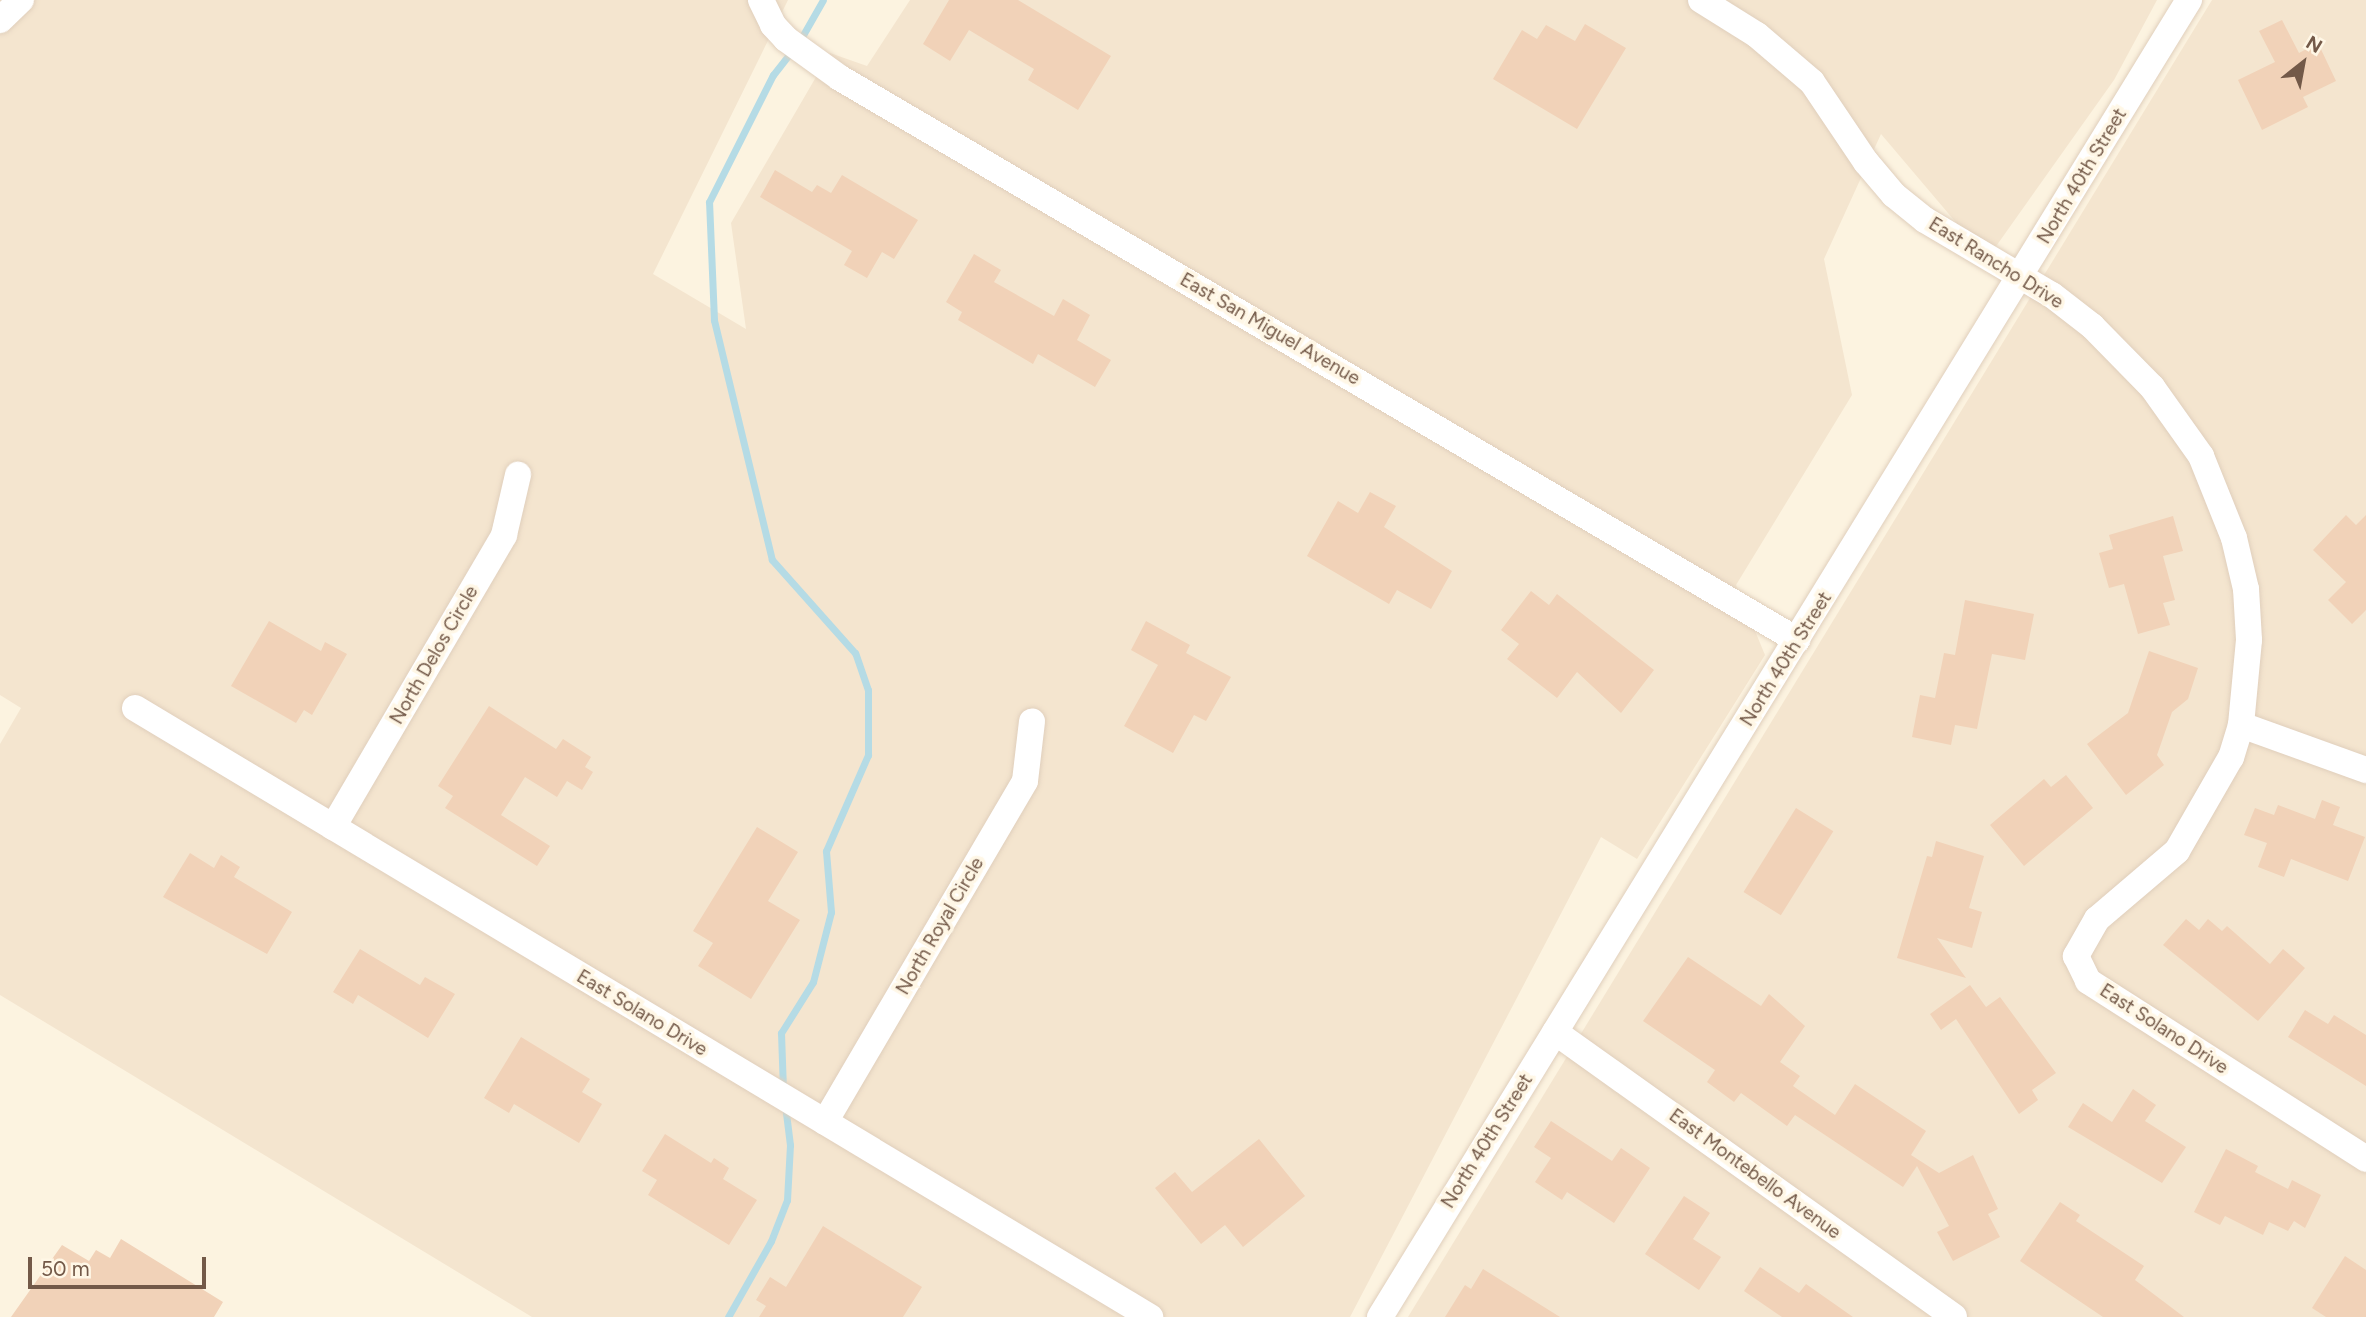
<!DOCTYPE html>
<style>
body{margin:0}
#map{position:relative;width:2366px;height:1317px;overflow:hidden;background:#fcf3e0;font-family:Figtree,sans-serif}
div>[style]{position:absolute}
.residential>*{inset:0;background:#f4e5cf}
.stream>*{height:7px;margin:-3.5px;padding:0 3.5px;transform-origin:3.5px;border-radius:3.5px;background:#b5dbe5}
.building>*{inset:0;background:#f1d2b8;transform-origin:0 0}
.roads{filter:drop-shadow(0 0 2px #e0cfbc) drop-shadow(0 0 2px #e0cfbc)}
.minor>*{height:26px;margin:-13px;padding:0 13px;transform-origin:13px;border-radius:13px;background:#fff}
span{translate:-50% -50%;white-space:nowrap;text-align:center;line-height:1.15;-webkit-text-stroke:7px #fff7e6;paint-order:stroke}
.street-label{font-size:19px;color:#735948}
.north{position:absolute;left:2268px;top:28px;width:70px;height:70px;-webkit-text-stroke:5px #fff7e6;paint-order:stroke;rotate:31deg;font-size:19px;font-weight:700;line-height:28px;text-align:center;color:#735948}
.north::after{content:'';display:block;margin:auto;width:24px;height:32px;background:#735948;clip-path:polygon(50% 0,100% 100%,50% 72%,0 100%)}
.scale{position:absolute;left:28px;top:1257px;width:178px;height:32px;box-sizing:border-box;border:4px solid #735948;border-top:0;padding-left:9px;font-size:21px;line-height:24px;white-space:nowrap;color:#735948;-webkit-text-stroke:5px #fff7e6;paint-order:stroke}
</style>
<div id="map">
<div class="residential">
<div style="clip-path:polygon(0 0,788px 0,653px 274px,746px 329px,731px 223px,830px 53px,867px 66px,910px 0,2157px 0,2114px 80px,1987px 259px,1881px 134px,1824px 259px,1852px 395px,1736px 585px,1765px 655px,1637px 859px,1601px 837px,1350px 1317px,532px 1317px,0 995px,0 744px,21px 708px,0 695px)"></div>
<div style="clip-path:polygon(2212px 0,2366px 0,2366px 1317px,1408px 1317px)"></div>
</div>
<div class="stream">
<div style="left:799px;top:42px;width:48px;rotate:-60.3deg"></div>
<div style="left:783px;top:1090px;width:57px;rotate:-92deg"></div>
<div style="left:781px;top:1033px;width:60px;rotate:-57.9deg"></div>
<div style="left:813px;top:982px;width:72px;rotate:-75.6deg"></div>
<div style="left:831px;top:912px;width:61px;rotate:-94.7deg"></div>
<div style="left:826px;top:851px;width:105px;rotate:-66.4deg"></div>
<div style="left:868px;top:755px;width:65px;rotate:-90deg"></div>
<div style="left:868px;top:690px;width:39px;rotate:-109deg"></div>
<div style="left:855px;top:653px;width:125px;rotate:-131.7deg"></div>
<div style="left:772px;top:560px;width:247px;rotate:-103.6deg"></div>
<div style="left:714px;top:320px;width:118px;rotate:-92.4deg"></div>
<div style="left:709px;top:202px;width:142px;rotate:-63.3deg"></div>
<div style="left:773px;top:75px;width:31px;rotate:-52deg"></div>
<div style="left:728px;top:1317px;width:87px;rotate:-60.5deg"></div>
<div style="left:771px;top:1241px;width:44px;rotate:-68.7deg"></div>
<div style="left:787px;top:1200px;width:55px;rotate:-86.9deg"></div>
<div style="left:790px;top:1145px;width:40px;rotate:-97.1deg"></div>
</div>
<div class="building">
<div style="clip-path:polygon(949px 0,1018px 0,1111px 56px,1078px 110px,1028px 80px,1034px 69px,969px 30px,950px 61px,923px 44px)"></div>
<div style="clip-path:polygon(2282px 20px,2299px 53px,2318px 43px,2336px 81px,2303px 97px,2308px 107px,2262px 130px,2238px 80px,2275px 62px,2259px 31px)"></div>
<div style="clip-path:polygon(1585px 24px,1626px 48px,1577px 129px,1493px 79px,1522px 30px,1537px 39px,1546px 25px,1575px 41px)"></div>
<div style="clip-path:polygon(775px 170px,812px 192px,817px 185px,831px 193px,842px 175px,918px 220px,894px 259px,882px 252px,867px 278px,844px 265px,852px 251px,760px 197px)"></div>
<div style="clip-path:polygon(974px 254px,1001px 270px,994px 282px,1054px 316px,1063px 299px,1090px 315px,1077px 340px,1111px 360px,1095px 387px,1038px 354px,1033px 364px,958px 320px,962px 312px,946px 302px)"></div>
<div style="clip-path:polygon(1370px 492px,1396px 506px,1384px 527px,1452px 571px,1431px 609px,1397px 590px,1389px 604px,1307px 556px,1338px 501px,1358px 513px)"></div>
<div style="clip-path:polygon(2346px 515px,2356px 525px,2366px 515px,2366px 610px,2352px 624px,2328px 600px,2346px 582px,2313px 550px)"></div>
<div style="clip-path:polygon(2173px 516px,2183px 551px,2163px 556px,2175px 600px,2163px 603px,2170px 625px,2138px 634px,2124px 584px,2109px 588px,2099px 553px,2113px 549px,2109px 535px)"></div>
<div style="clip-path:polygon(1531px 591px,1549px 605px,1557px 594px,1654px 670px,1621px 713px,1577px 672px,1557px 698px,1507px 659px,1519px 644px,1501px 630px)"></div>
<div style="clip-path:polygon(1965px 600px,2034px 614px,2025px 660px,1992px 654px,1977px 729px,1955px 725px,1951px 745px,1912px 737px,1920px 695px,1935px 698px,1944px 653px,1955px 655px)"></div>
<div style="clip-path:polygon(269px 621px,321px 651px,325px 642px,347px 654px,312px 715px,304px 710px,296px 723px,231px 686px)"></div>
<div style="clip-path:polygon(1146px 621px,1190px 645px,1186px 653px,1231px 677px,1206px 721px,1194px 715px,1173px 753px,1124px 726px,1158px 665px,1131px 650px)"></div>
<div style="clip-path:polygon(2149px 651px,2198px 668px,2188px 699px,2172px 712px,2157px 755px,2164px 765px,2126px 795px,2087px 744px,2128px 713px)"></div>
<div style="clip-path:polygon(489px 706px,556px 749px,563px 739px,591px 757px,585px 767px,593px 772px,582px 790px,567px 781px,557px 797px,525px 777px,501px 815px,550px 846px,537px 866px,445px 808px,453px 796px,438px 786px)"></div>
<div style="clip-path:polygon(2066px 775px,2093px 808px,2024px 866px,1990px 825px,2044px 779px,2051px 787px)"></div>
<div style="clip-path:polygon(2322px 800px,2340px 807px,2333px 825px,2365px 837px,2348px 881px,2291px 859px,2284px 877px,2258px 867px,2267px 843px,2244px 835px,2255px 808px,2274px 815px,2278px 805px,2315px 819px)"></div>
<div style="left:1796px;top:808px;width:44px;height:99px;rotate:32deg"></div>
<div style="clip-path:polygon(757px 827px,798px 852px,768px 901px,800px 920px,751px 999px,698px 966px,713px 943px,693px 931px)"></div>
<div style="clip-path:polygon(1936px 841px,1984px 856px,1969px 908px,1982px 912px,1972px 948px,1937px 938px,1966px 978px,1897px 958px,1927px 856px,1932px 857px)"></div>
<div style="clip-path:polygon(190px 853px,214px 868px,221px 855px,240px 867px,234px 877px,292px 912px,267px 954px,163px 897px)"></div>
<div style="clip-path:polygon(2186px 919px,2199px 930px,2208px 919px,2222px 931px,2227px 926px,2270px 964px,2283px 949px,2305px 968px,2258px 1021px,2163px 945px)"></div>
<div style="clip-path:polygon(360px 949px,420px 985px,425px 977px,455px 994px,428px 1038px,358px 995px,353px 1004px,333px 992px)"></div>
<div style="clip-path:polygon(1688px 957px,1761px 1006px,1769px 994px,1805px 1026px,1780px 1062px,1800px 1076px,1793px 1086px,1835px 1115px,1855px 1084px,1926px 1131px,1911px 1155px,1939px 1173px,1973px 1155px,1998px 1209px,1988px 1214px,2000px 1237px,1953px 1261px,1937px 1232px,1949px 1226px,1917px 1166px,1903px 1187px,1795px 1115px,1787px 1126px,1741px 1093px,1734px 1102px,1707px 1082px,1715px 1070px,1643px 1021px)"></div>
<div style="clip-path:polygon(1970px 985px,1986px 1007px,2000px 997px,2056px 1073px,2032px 1090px,2038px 1100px,2019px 1114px,1956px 1019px,1941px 1030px,1930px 1014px)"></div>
<div style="clip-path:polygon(2305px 1010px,2328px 1024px,2334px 1015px,2366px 1035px,2366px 1086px,2288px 1037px)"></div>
<div style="clip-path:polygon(521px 1037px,590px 1079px,582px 1092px,602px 1104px,579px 1143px,514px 1104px,509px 1113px,484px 1098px)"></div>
<div style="clip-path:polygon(2133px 1089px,2156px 1105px,2145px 1121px,2186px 1147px,2162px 1183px,2068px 1127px,2083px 1103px,2112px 1122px)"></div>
<div style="clip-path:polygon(1551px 1121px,1612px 1161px,1621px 1148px,1650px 1168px,1614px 1223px,1567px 1192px,1562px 1200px,1535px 1182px,1551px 1158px,1534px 1147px)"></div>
<div style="clip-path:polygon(665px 1134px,711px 1163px,714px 1158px,729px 1168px,723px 1179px,757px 1200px,729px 1245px,648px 1195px,657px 1180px,642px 1171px)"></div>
<div style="clip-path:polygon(1259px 1139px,1305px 1196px,1243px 1247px,1225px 1225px,1201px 1244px,1155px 1188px,1175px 1172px,1192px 1192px)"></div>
<div style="clip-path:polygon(2226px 1149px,2258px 1166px,2255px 1172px,2288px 1189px,2292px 1180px,2321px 1195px,2305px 1228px,2294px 1221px,2288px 1231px,2269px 1222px,2263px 1235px,2225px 1216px,2220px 1225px,2194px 1212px)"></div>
<div style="clip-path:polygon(1684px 1196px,1710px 1213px,1693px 1239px,1721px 1257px,1699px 1290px,1645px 1254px)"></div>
<div style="clip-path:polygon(2060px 1202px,2080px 1215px,2076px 1221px,2144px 1266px,2135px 1280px,2184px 1317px,2103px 1317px,2020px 1261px)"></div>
<div style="clip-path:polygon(823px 1226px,922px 1287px,903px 1317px,759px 1317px,766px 1306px,756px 1300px,770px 1277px,786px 1287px)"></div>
<div style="clip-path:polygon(121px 1239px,223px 1302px,214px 1317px,11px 1317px,62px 1245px,89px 1261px,96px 1250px,110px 1258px)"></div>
<div style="clip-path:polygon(2345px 1256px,2366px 1270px,2366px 1317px,2326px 1317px,2312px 1308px)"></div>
<div style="clip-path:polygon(1760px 1267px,1799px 1293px,1806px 1284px,1853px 1317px,1782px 1317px,1744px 1291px)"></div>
<div style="clip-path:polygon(1483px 1269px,1560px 1317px,1445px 1317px,1465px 1285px,1471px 1289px)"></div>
</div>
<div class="roads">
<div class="minor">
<div style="left:761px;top:0;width:28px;rotate:64deg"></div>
<div style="left:773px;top:25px;width:19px;rotate:47deg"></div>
<div style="left:786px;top:39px;width:67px;rotate:35.8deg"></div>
<div style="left:840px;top:78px;width:1110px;rotate:30.42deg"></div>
<div style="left:1701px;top:0;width:66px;rotate:32deg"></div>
<div style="left:1757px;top:35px;width:72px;rotate:40.5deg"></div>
<div style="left:1812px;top:82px;width:97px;rotate:56deg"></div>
<div style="left:1866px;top:162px;width:43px;rotate:49.7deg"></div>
<div style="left:1894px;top:195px;width:40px;rotate:39deg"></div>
<div style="left:1925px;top:220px;width:147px;rotate:30.6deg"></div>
<div style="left:2052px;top:295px;width:51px;rotate:37.8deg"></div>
<div style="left:2092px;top:326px;width:86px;rotate:45.5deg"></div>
<div style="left:2152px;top:387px;width:85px;rotate:54.6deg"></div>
<div style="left:2201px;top:456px;width:88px;rotate:68.1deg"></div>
<div style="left:2234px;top:538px;width:52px;rotate:76.8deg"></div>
<div style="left:2246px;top:589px;width:51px;rotate:86.6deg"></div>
<div style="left:2249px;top:640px;width:85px;rotate:95.4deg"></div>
<div style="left:2241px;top:725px;width:34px;rotate:107deg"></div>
<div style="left:2231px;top:757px;width:108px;rotate:119.9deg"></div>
<div style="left:2177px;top:851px;width:105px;rotate:139.6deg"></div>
<div style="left:2097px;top:919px;width:43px;rotate:119.6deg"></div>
<div style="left:2076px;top:956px;width:28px;rotate:64deg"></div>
<div style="left:2088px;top:981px;width:330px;rotate:32.6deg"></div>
<div style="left:0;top:20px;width:29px;rotate:-44deg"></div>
<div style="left:135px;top:708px;width:1184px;rotate:30.96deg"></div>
<div style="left:2241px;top:725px;width:133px;rotate:19.8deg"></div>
<div style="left:333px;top:827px;width:338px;rotate:-59.6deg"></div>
<div style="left:504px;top:535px;width:62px;rotate:-76.9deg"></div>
<div style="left:1555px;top:1032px;width:490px;rotate:35.5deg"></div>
<div style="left:825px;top:1122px;width:395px;rotate:-59.6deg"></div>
<div style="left:1025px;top:781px;width:60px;rotate:-83.3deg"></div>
<div style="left:1380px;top:1317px;width:1546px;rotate:-58.44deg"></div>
</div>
</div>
<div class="street-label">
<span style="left:2082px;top:176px;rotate:-59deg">North 40th Street</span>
<span style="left:1996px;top:263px;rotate:32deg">East Rancho Drive</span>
<span style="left:1270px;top:329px;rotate:30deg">East San Miguel Avenue</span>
<span style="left:434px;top:655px;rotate:-60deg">North Delos Circle</span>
<span style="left:1786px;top:659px;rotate:-58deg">North 40th Street</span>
<span style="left:940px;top:926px;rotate:-60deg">North Royal Circle</span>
<span style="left:642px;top:1013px;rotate:31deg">East Solano Drive</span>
<span style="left:2164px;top:1029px;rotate:33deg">East Solano Drive</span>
<span style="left:1487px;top:1141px;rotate:-58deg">North 40th Street</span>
<span style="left:1755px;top:1174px;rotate:36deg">East Montebello Avenue</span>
</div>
<div class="north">N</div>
<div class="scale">50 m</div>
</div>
